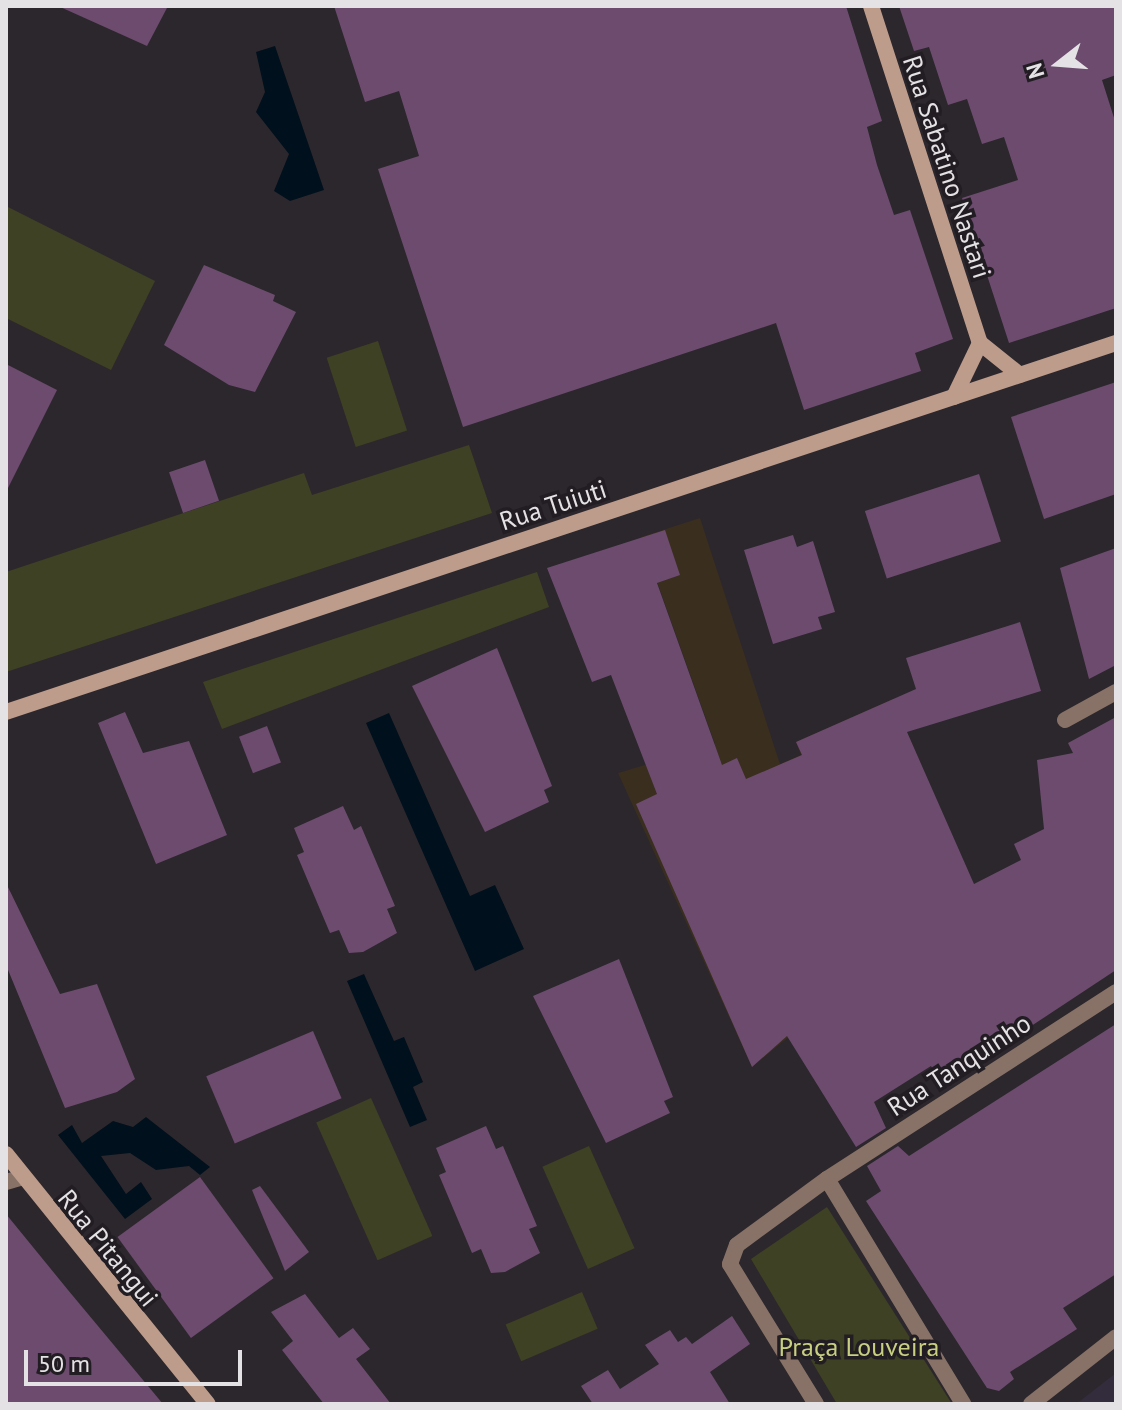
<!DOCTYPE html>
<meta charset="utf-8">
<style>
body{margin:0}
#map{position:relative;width:1122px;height:1410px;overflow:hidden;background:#2c272c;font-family:"PT Sans",sans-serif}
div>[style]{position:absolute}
.industrial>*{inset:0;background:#3a2e1f}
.education>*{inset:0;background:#332c3d}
.green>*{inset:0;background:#3f4124;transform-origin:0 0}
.water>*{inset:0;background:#00101d}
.building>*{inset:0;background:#6c4b6f;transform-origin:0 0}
.street>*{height:16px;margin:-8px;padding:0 8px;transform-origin:8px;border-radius:8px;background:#887267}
.secondary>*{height:16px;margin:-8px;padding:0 8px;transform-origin:8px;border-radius:8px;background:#be9c8b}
span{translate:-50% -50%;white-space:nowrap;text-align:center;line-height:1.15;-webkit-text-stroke:7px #221d22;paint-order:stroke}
.street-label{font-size:26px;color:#e5e2e5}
.park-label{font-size:26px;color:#c8cf81}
.frame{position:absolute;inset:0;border:8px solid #e5e2e5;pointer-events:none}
.north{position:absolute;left:1018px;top:24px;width:80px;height:80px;-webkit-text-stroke:6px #221d22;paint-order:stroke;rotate:253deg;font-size:22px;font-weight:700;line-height:32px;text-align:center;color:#e5e2e5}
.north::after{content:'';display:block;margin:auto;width:28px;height:36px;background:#e5e2e5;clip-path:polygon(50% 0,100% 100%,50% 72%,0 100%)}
.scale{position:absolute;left:24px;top:1350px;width:218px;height:36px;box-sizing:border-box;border:4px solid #e5e2e5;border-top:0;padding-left:10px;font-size:24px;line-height:28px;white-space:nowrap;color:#e5e2e5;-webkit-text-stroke:6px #221d22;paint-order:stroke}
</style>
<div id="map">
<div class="industrial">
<div style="clip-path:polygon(700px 518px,780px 764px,801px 755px,796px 742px,893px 699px,973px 887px,752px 1067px,618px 773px,715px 744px,641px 537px)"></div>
</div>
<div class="education">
<div style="clip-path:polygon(1116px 1373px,1116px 1404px,1076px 1404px,1103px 1383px)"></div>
</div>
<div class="green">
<div style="clip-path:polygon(6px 206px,155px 281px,111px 370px,6px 318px)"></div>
<div style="left:378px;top:341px;width:94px;height:54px;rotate:72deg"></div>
<div style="clip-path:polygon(469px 445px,492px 513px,6px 672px,6px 572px,304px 473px,312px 495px)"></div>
<div style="clip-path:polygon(537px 572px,549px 607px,222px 729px,203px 682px)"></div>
<div style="left:371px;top:1098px;width:151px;height:60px;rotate:66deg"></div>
<div style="left:589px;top:1146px;width:112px;height:51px;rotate:66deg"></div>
<div style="clip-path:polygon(827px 1207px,952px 1404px,837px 1404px,751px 1259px)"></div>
<div style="left:582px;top:1292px;width:40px;height:83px;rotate:67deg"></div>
</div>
<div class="water">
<div style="clip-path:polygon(275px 46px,324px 190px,290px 201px,274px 191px,289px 154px,256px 112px,265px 92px,256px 52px)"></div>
<div style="clip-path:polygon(389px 713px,470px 896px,495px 885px,524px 949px,475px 971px,366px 723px)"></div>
<div style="clip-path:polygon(364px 974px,394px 1041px,404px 1037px,423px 1082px,413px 1087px,427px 1120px,410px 1127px,347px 981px)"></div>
<div style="clip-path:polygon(146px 1117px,210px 1167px,200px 1175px,189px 1166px,156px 1170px,130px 1153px,101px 1156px,126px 1194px,141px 1182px,152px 1199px,125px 1219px,58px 1135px,72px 1125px,82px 1143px,113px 1121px,133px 1127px)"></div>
</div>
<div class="building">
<div style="clip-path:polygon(58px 6px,168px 6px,147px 46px)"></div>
<div style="clip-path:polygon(334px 6px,846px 6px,882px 121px,867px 127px,877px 165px,894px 215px,910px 210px,953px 339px,915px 353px,921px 371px,804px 410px,776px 323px,463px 427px,378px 169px,419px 156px,399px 91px,365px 102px)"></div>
<div style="clip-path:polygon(899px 6px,1116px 6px,1116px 75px,1102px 80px,1116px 124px,1116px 308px,1009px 343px,962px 198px,1018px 180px,1004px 137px,982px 144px,967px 99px,948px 105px,929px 47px,914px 51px)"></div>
<div style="clip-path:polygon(204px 265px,275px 295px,273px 301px,296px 312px,255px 392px,229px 385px,164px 345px)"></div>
<div style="clip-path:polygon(6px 364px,57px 390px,6px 492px)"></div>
<div style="clip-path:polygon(1116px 382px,1116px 494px,1044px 519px,1011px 417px)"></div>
<div style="left:205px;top:460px;width:43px;height:38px;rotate:71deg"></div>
<div style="left:979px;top:474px;width:71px;height:120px;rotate:72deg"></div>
<div style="clip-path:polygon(665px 530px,680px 575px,657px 583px,722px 765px,737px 758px,746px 779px,802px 755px,796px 742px,916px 689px,906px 658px,1020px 622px,1041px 691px,907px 732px,974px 884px,1021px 860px,1014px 844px,1044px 829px,1037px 760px,1073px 753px,1068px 743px,1116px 717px,1116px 970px,942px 1085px,931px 1066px,874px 1102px,886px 1128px,856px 1147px,787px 1036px,752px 1067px,636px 804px,657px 794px,611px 675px,592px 682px,547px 568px)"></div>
<div style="clip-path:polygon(793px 535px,797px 547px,813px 541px,835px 612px,818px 617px,822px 629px,773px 644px,744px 550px)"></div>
<div style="clip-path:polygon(1116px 548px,1116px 665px,1089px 679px,1060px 568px)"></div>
<div style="clip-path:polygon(497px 648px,552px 786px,544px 790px,549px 802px,485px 832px,412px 686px)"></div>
<div style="clip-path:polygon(125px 712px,143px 753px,189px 741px,227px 835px,156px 864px,98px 723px)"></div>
<div style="left:267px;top:726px;width:39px;height:30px;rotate:69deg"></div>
<div style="clip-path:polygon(343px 806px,354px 830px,361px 826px,395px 906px,387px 909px,397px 933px,363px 952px,349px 953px,339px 930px,330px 933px,297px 855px,304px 852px,294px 828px)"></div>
<div style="clip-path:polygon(6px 883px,60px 994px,97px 984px,135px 1079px,117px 1092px,65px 1108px,6px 965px)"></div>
<div style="clip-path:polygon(619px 959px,673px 1097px,664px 1101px,670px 1113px,606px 1143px,533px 996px)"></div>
<div style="clip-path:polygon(1116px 1024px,1116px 1274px,1063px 1308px,1077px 1329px,1010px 1372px,1014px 1379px,999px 1391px,987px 1388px,866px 1201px,881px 1191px,867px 1166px,898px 1146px,909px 1156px)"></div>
<div style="left:313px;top:1031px;width:73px;height:116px;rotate:67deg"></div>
<div style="clip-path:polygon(486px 1126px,496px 1149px,503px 1146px,537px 1226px,529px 1229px,540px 1253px,505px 1272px,491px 1273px,481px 1249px,472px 1253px,439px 1175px,446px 1172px,436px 1148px)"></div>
<div style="left:200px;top:1177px;width:125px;height:102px;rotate:54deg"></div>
<div style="clip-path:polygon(260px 1186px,309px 1252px,285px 1271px,252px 1190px)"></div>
<div style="clip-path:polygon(6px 1214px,68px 1290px,163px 1404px,6px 1404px)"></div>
<div style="clip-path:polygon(305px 1294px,339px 1338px,353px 1328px,370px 1349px,356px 1359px,391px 1404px,324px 1404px,282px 1350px,293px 1341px,271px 1312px)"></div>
<div style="clip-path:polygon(732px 1316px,750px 1344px,710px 1372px,730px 1404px,593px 1404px,581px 1386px,608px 1370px,620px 1389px,659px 1364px,645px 1345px,670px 1330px,678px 1342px,686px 1337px,692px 1344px)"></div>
</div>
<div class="street">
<div style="left:1065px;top:720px;width:58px;rotate:-28.8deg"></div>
<div style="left:827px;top:1179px;width:344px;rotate:-32.9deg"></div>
<div style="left:6px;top:1182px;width:15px;rotate:-16deg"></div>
<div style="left:816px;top:1404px;width:164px;rotate:-121.6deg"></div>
<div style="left:730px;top:1264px;width:20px;rotate:-70deg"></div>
<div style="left:737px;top:1245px;width:112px;rotate:-36.3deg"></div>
<div style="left:827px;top:1179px;width:263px;rotate:58.8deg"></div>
<div style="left:1031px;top:1404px;width:108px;rotate:-38.2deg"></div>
</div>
<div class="secondary">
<div style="left:871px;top:6px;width:354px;rotate:72.1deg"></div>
<div style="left:980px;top:343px;width:51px;rotate:38.7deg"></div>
<div style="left:954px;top:397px;width:60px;rotate:-64.3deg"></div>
<div style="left:6px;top:712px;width:1170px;rotate:-18.39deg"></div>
<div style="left:6px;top:1154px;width:321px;rotate:51.1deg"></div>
</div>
<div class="street-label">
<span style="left:947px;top:167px;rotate:72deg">Rua Sabatino Nastari</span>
<span style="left:553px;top:505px;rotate:-18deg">Rua Tuiuti</span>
<span style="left:959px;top:1065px;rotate:-33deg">Rua Tanquinho</span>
<span style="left:108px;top:1248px;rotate:51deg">Rua Pitangui</span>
</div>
<div class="park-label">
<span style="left:859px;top:1347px">Praça Louveira</span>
</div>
<div class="frame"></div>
<div class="north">N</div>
<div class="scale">50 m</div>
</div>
